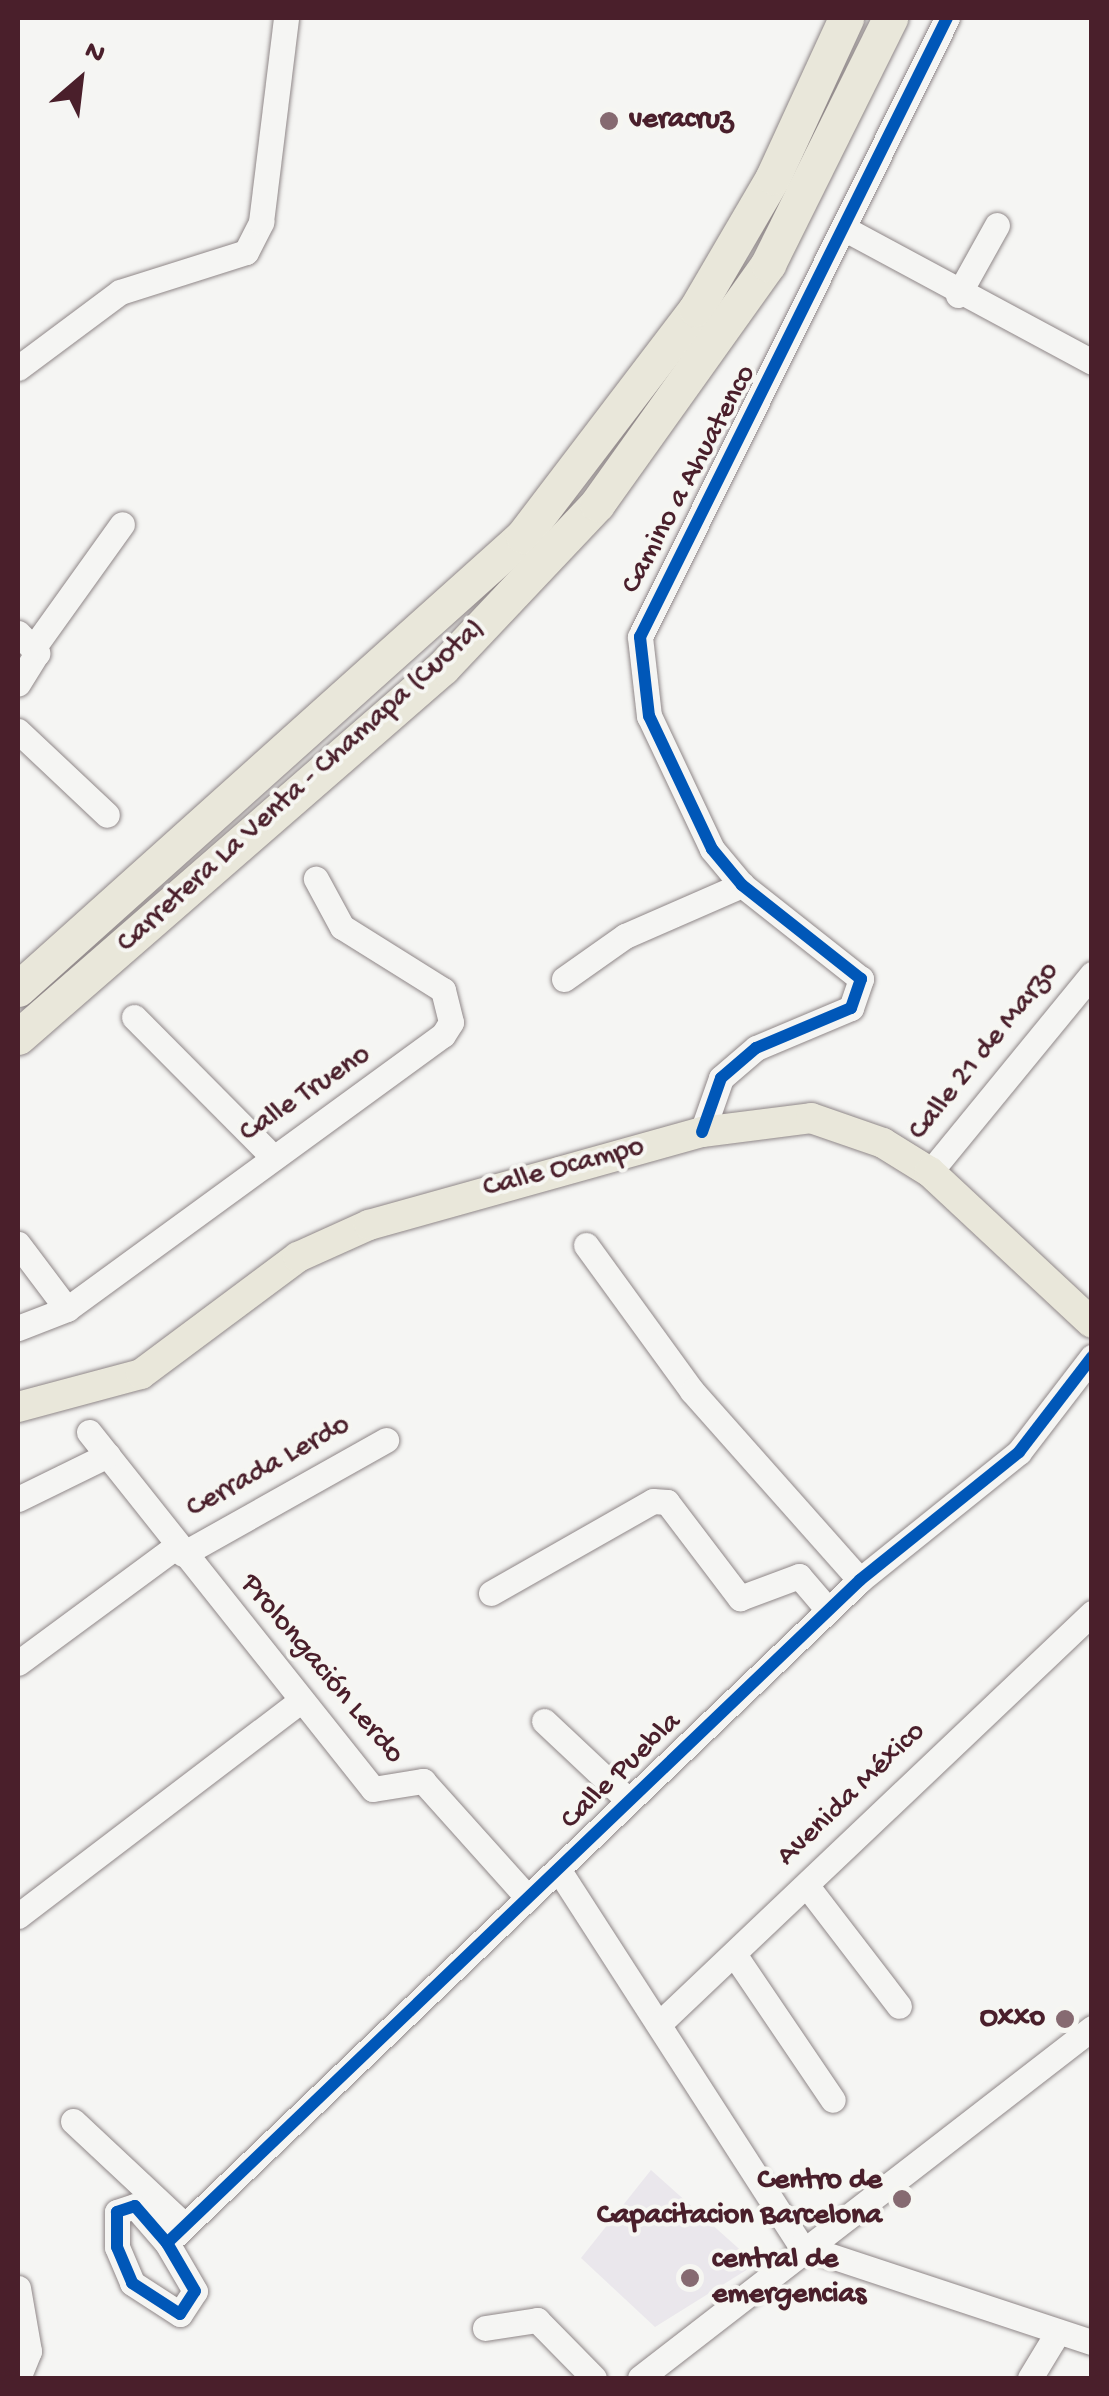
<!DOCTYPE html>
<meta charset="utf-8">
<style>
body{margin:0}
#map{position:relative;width:1109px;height:2396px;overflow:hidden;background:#f5f5f3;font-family:"Gochi Hand",sans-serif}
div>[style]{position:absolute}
.built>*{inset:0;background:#eae7ec}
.roads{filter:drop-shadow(0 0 2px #8f8788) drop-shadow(0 0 2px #8f8788)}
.minor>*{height:25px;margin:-12.5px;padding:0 12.5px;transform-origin:12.5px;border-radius:12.5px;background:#f5f5f3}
.major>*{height:30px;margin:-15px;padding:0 15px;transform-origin:15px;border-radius:15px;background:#e9e7da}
.highway>*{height:35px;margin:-17.5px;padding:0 17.5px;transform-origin:17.5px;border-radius:17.5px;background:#e9e7da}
.cycleway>*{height:12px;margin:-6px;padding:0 6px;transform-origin:6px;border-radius:6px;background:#0057b8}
.dots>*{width:28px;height:28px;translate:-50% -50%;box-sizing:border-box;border:5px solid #f6f6f2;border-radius:50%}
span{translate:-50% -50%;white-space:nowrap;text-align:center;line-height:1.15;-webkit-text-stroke:8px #f6f6f2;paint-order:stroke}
.poi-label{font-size:30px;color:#4a1f2b;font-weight:700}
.left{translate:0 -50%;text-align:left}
.right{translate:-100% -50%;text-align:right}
.street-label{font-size:30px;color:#4a1f2b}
.frame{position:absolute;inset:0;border:20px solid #4a1f2b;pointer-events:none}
.north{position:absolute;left:30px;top:30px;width:100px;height:100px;-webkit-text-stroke:8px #f6f6f2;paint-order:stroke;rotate:28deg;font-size:28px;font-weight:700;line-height:40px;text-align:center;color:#4a1f2b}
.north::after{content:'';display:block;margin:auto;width:35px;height:45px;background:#4a1f2b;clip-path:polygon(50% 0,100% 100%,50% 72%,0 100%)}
</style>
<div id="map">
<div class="built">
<div style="clip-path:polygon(651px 2170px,756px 2264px,655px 2327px,581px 2258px)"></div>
</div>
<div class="roads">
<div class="minor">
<div style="left:847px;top:230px;width:278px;rotate:28.3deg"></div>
<div style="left:958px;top:295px;width:80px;rotate:-60.9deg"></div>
<div style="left:18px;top:368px;width:127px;rotate:-36.7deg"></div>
<div style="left:120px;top:292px;width:132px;rotate:-17.6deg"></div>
<div style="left:246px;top:252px;width:34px;rotate:-63deg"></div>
<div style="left:261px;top:222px;width:206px;rotate:-83deg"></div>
<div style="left:18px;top:633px;width:28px;rotate:46deg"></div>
<div style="left:37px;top:653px;width:36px;rotate:122deg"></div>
<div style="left:34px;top:647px;width:151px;rotate:-54.4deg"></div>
<div style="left:18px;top:731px;width:122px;rotate:43.3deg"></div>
<div style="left:564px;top:979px;width:75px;rotate:-35.2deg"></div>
<div style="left:625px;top:936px;width:128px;rotate:-23.6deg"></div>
<div style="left:134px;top:1017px;width:196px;rotate:45.2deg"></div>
<div style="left:702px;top:1132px;width:57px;rotate:-70.6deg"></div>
<div style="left:721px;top:1078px;width:46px;rotate:-40.6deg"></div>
<div style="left:756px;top:1048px;width:103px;rotate:-22.8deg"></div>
<div style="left:851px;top:1008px;width:31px;rotate:-71deg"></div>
<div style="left:861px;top:979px;width:152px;rotate:-141.7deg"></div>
<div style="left:742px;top:885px;width:47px;rotate:-129.8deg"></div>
<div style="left:712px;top:849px;width:147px;rotate:-115.3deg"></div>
<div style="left:649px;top:716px;width:80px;rotate:-96.5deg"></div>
<div style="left:640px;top:637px;width:691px;rotate:-63.62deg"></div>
<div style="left:930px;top:1172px;width:256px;rotate:-50.7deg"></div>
<div style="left:18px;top:1244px;width:81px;rotate:53deg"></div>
<div style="left:586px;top:1245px;width:180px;rotate:54deg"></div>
<div style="left:692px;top:1391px;width:253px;rotate:48.4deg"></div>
<div style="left:18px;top:1328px;width:53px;rotate:-21.2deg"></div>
<div style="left:67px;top:1309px;width:465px;rotate:-36.1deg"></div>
<div style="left:443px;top:1035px;width:15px;rotate:-58deg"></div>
<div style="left:451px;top:1022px;width:33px;rotate:-104deg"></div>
<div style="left:443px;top:990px;width:119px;rotate:-148deg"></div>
<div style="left:342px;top:927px;width:55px;rotate:-118.4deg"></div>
<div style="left:89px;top:1432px;width:456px;rotate:51.5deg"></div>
<div style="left:373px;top:1789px;width:51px;rotate:-9.1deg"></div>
<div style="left:423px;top:1781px;width:156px;rotate:48.1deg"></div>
<div style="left:18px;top:1499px;width:100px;rotate:-26.1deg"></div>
<div style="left:183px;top:1554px;width:233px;rotate:-29.3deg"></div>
<div style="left:491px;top:1593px;width:186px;rotate:-29.6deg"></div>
<div style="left:653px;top:1501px;width:14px;rotate:4deg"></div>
<div style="left:667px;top:1502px;width:121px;rotate:52.8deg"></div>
<div style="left:740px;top:1598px;width:63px;rotate:-20.4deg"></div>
<div style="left:799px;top:1576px;width:45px;rotate:49.5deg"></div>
<div style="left:18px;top:1663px;width:199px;rotate:-36.4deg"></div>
<div style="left:544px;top:1721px;width:115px;rotate:43.2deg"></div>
<div style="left:558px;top:1869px;width:449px;rotate:57.2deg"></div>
<div style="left:807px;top:1886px;width:151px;rotate:52.5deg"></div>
<div style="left:18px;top:1916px;width:353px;rotate:-37.3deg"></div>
<div style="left:734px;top:1954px;width:176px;rotate:55.9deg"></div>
<div style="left:659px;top:2024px;width:597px;rotate:-43.51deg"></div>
<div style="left:73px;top:2121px;width:152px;rotate:43.1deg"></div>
<div style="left:167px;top:2243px;width:49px;rotate:-130.9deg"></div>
<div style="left:135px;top:2206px;width:19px;rotate:162deg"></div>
<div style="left:117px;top:2212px;width:35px;rotate:90deg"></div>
<div style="left:117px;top:2247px;width:39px;rotate:67deg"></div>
<div style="left:132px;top:2283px;width:57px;rotate:32.9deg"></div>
<div style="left:180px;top:2314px;width:27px;rotate:-57deg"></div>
<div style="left:195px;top:2291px;width:56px;rotate:-120.3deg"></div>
<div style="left:167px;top:2243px;width:959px;rotate:-43.73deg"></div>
<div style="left:860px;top:1580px;width:204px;rotate:-38.8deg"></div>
<div style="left:1019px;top:1452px;width:120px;rotate:-52.5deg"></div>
<div style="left:801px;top:2246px;width:306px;rotate:18.3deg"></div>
<div style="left:18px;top:2288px;width:64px;rotate:80.1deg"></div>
<div style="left:29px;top:2351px;width:29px;rotate:112deg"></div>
<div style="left:485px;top:2328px;width:53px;rotate:-8.7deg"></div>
<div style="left:537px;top:2320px;width:81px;rotate:45.5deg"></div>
<div style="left:640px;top:2378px;width:572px;rotate:-37.75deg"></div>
<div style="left:1030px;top:2378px;width:54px;rotate:-58.7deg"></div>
</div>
<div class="major">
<div style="left:18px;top:1407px;width:127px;rotate:-15deg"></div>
<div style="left:141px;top:1374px;width:196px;rotate:-36.7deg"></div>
<div style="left:298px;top:1257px;width:78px;rotate:-24.3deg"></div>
<div style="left:369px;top:1225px;width:346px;rotate:-15.6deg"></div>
<div style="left:702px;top:1132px;width:110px;rotate:-7.3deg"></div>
<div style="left:811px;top:1118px;width:76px;rotate:19.1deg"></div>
<div style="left:883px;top:1143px;width:55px;rotate:31.7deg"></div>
<div style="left:930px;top:1172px;width:221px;rotate:43deg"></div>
</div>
<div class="highway">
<div style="left:18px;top:989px;width:678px;rotate:-41.89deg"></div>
<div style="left:523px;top:536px;width:285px;rotate:-52.7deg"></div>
<div style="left:696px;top:309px;width:153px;rotate:-59.7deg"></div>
<div style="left:773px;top:177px;width:175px;rotate:-65.3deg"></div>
<div style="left:18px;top:1037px;width:563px;rotate:-41.04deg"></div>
<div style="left:443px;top:667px;width:224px;rotate:-46.6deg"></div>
<div style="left:597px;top:504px;width:295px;rotate:-54.5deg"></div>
<div style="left:768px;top:264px;width:275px;rotate:-63.6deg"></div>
</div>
</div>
<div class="cycleway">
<div style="left:702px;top:1132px;width:57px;rotate:-70.6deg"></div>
<div style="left:721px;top:1078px;width:46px;rotate:-40.6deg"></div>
<div style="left:756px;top:1048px;width:103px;rotate:-22.8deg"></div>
<div style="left:851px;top:1008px;width:31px;rotate:-71deg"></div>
<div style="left:861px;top:979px;width:152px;rotate:-141.7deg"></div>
<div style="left:742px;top:885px;width:47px;rotate:-129.8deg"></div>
<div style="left:712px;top:849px;width:147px;rotate:-115.3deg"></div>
<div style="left:649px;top:716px;width:80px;rotate:-96.5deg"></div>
<div style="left:640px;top:637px;width:691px;rotate:-63.62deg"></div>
<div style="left:167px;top:2243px;width:49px;rotate:-130.9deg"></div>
<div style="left:135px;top:2206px;width:19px;rotate:162deg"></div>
<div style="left:117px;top:2212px;width:35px;rotate:90deg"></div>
<div style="left:117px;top:2247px;width:39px;rotate:67deg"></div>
<div style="left:132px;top:2283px;width:57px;rotate:32.9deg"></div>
<div style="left:180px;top:2314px;width:27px;rotate:-57deg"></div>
<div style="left:195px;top:2291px;width:56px;rotate:-120.3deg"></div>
<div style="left:167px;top:2243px;width:959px;rotate:-43.73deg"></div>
<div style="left:860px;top:1580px;width:204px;rotate:-38.8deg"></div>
<div style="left:1019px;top:1452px;width:120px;rotate:-52.5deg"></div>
</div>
<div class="dots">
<div style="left:609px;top:121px;background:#866a71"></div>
<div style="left:1065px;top:2019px;background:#866a71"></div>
<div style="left:902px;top:2199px;background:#866a71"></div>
<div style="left:690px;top:2278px;background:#866a71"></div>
</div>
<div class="poi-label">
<span class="left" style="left:629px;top:121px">veracruz</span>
<span class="right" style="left:1045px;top:2019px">Oxxo</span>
<span class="right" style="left:882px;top:2199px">Centro de<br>Capacitacion Barcelona</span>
<span class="left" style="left:712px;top:2278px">central de<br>emergencias</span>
</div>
<div class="street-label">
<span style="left:690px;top:480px;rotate:-62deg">Camino a Ahuatenco</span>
<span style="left:302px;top:787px;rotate:-42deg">Carretera La Venta - Chamapa (Cuota)</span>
<span style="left:985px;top:1052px;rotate:-51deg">Calle 21 de Marzo</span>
<span style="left:306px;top:1095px;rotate:-34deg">Calle Trueno</span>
<span style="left:564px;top:1169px;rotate:-15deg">Calle Ocampo</span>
<span style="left:269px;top:1468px;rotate:-29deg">Cerrada Lerdo</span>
<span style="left:321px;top:1670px;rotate:50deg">Prolongación Lerdo</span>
<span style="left:622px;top:1772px;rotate:-44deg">Calle Puebla</span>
<span style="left:852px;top:1795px;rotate:-44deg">Avenida México</span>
</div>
<div class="frame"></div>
<div class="north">N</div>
</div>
